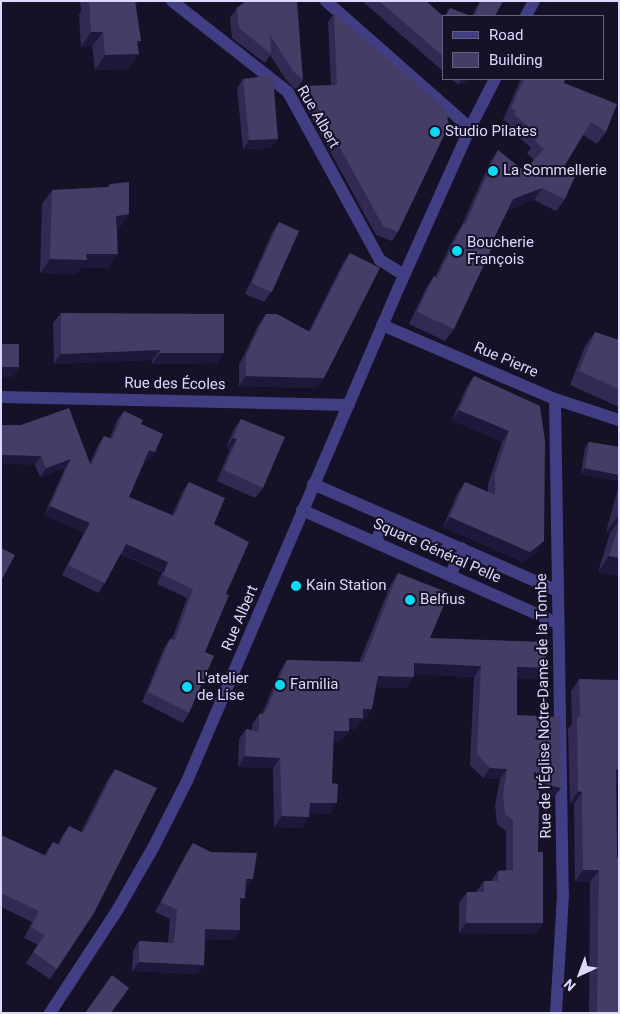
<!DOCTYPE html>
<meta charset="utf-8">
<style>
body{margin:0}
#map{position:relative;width:620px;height:1014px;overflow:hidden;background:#151126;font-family:Roboto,sans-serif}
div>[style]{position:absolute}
.minor>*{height:12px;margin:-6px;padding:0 6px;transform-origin:6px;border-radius:6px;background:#413e83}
.tertiary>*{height:12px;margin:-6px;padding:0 6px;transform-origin:6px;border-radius:6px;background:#413e83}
.wall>*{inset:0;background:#332a54}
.shaded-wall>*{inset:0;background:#1f183a;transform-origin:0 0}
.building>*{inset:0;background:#453d66;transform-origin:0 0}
.dots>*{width:14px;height:14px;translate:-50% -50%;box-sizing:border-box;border:2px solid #151126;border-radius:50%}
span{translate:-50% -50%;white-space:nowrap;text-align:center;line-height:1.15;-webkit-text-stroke:4px #151126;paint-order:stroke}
.street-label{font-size:15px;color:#ddd8fd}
.poi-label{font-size:15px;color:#ddd8fd}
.left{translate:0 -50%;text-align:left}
.frame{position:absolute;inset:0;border:2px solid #ddd8fd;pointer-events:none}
.legend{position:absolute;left:442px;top:15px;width:162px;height:65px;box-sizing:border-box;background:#151126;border:1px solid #65617c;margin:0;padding:6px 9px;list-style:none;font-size:15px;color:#ddd8fd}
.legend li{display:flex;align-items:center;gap:10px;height:25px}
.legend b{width:25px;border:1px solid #65617c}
.north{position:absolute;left:555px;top:949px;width:50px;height:50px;-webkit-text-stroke:4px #151126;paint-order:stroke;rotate:223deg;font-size:14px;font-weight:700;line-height:20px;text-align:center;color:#ddd8fd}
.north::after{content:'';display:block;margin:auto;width:18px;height:22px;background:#ddd8fd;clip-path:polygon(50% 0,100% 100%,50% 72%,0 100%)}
</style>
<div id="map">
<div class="minor">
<div style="left:172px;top:1px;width:147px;rotate:38.1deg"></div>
<div style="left:288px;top:92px;width:192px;rotate:61.3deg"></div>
<div style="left:380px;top:260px;width:28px;rotate:32deg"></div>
<div style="left:326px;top:1px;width:192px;rotate:41.4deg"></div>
<div style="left:382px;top:325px;width:188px;rotate:23.2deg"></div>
<div style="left:555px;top:399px;width:67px;rotate:18.2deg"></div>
<div style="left:1px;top:397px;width:348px;rotate:1.3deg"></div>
<div style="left:555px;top:399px;width:496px;rotate:89.1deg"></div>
<div style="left:563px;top:895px;width:118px;rotate:93.4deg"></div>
<div style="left:313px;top:484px;width:267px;rotate:23.6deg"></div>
<div style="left:302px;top:510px;width:279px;rotate:23.9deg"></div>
<div style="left:376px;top:541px;width:27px;rotate:-66deg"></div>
<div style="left:451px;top:574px;width:28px;rotate:-67deg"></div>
</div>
<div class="tertiary">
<div style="left:526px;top:16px;width:17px;rotate:-62deg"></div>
<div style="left:50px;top:1013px;width:124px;rotate:-56.8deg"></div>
<div style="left:118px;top:909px;width:70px;rotate:-60.2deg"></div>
<div style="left:153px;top:848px;width:75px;rotate:-63.1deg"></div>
<div style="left:187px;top:781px;width:535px;rotate:-66.79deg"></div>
<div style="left:398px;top:289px;width:176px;rotate:-65.9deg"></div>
<div style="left:470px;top:128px;width:55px;rotate:-63deg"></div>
</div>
<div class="wall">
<div style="clip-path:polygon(80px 1px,139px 1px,136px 7px,141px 41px,138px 45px,128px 69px,95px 70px,92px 46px,81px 47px,79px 15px,81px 11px)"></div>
<div style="clip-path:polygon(246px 1px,303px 80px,296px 90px,287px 81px,270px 55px,265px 63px,232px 38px,230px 17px,237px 8px)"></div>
<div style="clip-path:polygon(362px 1px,426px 1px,444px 17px,444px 72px)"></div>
<div style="clip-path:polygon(480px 1px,503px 1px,495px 16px,472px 16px)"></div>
<div style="clip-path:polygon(334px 13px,398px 232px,392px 241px,376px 235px,299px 95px,306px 86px,331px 85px,328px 22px)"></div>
<div style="clip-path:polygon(243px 79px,271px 148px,243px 149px,237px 88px)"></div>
<div style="clip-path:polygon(451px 79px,469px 79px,467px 82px,458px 84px)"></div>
<div style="clip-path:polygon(521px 79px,565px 79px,564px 83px,606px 132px,597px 144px,583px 135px,563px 168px,565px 199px,556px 211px,534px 200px,508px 210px,494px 238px,454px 329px,445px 341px,409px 324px,426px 288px,434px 276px,435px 277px,455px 236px,461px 227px,490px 162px,498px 150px,524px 171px,534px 160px,527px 153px,531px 148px,506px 126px,507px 122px,503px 120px)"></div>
<div style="clip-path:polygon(110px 184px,129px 214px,119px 228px,117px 229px,108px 268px,81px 268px,77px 274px,40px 273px,42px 204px,52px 190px,107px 187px)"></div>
<div style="clip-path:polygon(279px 222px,271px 292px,264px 302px,245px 294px,272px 233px)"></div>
<div style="clip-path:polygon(350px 253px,324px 378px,317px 388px,239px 386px,239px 365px,259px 324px,266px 314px,309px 331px,343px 263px)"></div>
<div style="clip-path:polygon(61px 313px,217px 363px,152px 364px,152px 360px,54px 364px,53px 323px)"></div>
<div style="clip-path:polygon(595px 332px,619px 340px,619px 407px,570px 385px,585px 346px)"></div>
<div style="clip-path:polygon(474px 376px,540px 406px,537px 551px,523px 562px,443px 527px,458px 492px,465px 482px,488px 492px,488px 484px,502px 442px,452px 420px,467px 386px)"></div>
<div style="clip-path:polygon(124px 411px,141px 424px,155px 452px,148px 461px,145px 460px,129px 497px,172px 515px,183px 491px,189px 482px,214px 524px,226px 594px,205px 652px,189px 713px,183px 723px,142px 702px,164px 648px,170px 639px,172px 639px,187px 598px,157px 584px,162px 572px,120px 554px,105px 583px,98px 593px,62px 575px,84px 533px,44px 515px,65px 468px,40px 477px,35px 465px,1px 425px,90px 463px,98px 445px,104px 436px,110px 438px,117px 420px)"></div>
<div style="clip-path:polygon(241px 419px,263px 488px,255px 498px,217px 481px,230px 449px,226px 448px,234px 429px)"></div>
<div style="clip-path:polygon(589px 442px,619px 447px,619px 481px,581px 474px,585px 447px)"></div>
<div style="clip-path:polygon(619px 487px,619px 576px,598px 572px,610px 533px,606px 532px,618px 488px)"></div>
<div style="clip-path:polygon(398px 573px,430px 638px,538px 679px,517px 678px,517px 715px,561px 788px,553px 798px,539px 794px,538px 852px,543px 923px,535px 934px,459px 933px,459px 903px,467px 892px,476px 892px,484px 881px,491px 881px,498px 871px,506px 870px,506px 831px,497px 824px,495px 805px,500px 779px,483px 778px,470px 765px,474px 677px,414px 674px,407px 688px,376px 687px,365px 720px,362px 720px,355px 729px,349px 729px,349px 731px,341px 741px,333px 741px,330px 814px,309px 813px,302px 828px,274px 827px,273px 768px,238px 767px,239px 739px,246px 729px,252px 730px,252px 725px,259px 714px,262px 714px,280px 671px,287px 660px,359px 662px,391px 584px)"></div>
<div style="clip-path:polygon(579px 679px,616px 783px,619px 1013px,589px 1013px,590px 882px,575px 882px,574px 804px,570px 803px,568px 729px,572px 724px,571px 691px)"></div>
<div style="clip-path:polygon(115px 769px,57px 969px,50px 979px,26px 963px,38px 945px,24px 938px,32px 922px,1px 907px,1px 835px,44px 855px,53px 842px,58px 844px,62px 836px,69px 826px,81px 832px,108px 779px)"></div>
<div style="clip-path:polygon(193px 843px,246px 889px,240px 905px,234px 940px,205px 939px,204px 965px,197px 974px,132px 971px,133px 951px,139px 941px,168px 943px,170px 919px,155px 912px,187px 852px)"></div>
</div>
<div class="shaded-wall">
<div style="clip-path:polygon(132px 1px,139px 1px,132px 12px)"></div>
<div style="clip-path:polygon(91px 32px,103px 32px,92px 46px,81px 47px)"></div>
<div style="clip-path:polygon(137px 41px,141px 41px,132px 54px,139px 54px,128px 69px,95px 70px,105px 55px)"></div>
<div style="clip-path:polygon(462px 79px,469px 79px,467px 82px,458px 84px)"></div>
<div style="clip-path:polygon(278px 139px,271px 148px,243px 149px,249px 140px)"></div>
<div style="clip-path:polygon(542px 188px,534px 200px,505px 211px,513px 199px)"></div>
<div style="clip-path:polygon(129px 214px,119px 228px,106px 230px,116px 216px)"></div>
<div style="clip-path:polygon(86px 254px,118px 254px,108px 268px,81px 268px,77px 274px,40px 273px,50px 259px)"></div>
<div style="clip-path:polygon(160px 350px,152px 360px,54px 364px,61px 354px)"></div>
<div style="clip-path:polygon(160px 353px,224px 353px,217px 363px,152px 364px)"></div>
<div style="clip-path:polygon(1px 367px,20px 367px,13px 377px,1px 377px)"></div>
<div style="clip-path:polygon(246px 376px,324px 378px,317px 388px,239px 386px)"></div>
<div style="clip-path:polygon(459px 410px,509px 431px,502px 442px,452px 420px)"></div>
<div style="clip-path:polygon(233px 438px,237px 439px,230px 449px,226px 448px)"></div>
<div style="clip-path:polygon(149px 450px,155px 452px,148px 461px,143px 459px)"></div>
<div style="clip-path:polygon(1px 455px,41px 456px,35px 465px,1px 464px)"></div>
<div style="clip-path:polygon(71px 459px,65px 468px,40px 477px,46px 468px)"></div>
<div style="clip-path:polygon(585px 468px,619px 475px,619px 481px,581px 474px)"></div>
<div style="clip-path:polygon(50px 506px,90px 523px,84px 533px,44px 515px)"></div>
<div style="clip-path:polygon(618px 516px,619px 516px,619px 521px,610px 533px,606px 532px)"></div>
<div style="clip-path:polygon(450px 517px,544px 541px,537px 551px,523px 562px,443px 527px)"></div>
<div style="left:126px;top:544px;width:46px;height:11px;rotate:23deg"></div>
<div style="clip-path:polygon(609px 556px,619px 558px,619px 576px,598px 572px)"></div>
<div style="clip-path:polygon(414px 663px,481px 666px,474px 677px,407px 674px)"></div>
<div style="clip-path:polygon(517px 667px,546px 668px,538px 679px,510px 678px)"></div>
<div style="clip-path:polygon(378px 676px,414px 677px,407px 688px,370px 687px)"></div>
<div style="clip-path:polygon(363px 709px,372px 709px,365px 720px,362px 720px,355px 729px,342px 728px,349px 718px)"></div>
<div style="clip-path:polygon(334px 731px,349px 731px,341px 741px,326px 741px)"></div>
<div style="clip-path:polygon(245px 756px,280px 758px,273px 768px,238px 767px)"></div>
<div style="clip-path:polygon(490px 768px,507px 769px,500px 779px,483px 778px)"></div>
<div style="clip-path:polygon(616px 769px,619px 770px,619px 783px,607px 781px)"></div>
<div style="clip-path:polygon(539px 782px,561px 788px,553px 798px,532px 792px)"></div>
<div style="clip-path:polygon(578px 791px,582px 792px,574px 804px,570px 803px)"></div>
<div style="clip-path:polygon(310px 803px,337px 803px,330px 814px,303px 813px)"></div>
<div style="clip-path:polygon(282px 816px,309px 817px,302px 828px,274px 827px)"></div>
<div style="clip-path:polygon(583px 870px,599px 870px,590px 882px,575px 882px)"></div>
<div style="clip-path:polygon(246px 879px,253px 879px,246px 889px,240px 888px)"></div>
<div style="clip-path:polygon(240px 898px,245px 898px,239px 907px)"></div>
<div style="clip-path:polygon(466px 923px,543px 923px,535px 934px,459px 933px)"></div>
<div style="clip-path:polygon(205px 929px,240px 930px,234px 940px,198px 939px)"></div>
<div style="clip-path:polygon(139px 962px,204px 965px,197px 974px,132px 971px)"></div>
</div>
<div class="building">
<div style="clip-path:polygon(89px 1px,135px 1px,141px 41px,137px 41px,139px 54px,105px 55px,103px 32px,91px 32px)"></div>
<div style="clip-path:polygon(246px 1px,297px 1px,303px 80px,294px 72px,270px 35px,271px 54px,239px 28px,237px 8px)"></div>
<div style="clip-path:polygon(379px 1px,426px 1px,444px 17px,444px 57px)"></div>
<div style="clip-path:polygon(481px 1px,503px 1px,495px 16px,474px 16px)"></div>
<div style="clip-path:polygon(450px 8px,471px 16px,445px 16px)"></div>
<div style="clip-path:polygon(334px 13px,446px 110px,449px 125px,398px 232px,383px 226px,306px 86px,337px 85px)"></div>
<div style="clip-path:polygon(271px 75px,273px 76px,278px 139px,249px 140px,243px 79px)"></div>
<div style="clip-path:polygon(524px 79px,565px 79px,564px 83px,617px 104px,606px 132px,591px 122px,563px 168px,576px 174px,565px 199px,542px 188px,513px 199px,494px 238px,496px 239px,454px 329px,417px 312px,434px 276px,437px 278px,463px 224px,465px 225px,498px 150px,524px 171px,544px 149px,535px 141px,539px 136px,514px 114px,516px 110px,511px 108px)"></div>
<div style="clip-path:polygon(129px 182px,129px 214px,116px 216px,118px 254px,86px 254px,87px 260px,50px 259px,52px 190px,110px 187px,110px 184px)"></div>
<div style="left:279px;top:222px;width:22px;height:67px;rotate:24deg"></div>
<div style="clip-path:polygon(350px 253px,380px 268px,324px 378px,246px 376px,246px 355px,266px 314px,277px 314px,310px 332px)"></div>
<div style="clip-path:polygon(61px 313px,224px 314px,224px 353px,160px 353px,160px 350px,61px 354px)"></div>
<div style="clip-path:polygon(595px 332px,619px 340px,619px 389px,579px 371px)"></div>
<div style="left:1px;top:344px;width:18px;height:23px"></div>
<div style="clip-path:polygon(474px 376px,540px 406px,545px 441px,544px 541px,530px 552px,450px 517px,465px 482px,495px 495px,495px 474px,509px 431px,459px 410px)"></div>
<div style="clip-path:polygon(69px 408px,91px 466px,104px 436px,112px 439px,124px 411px,143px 420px,141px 424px,163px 434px,155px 452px,149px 450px,129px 497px,174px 516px,189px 482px,225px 498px,214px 524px,249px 542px,226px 594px,229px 595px,205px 652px,214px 656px,189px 713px,148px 692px,170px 639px,175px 640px,193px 589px,163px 575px,168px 562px,126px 544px,105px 583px,68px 565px,90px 523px,50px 506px,71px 459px,46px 468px,41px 456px,1px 455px,1px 425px,21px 425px)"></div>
<div style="clip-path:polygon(241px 419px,285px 437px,263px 488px,224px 470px,237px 439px,233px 438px)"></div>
<div style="clip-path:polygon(589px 442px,619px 447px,619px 475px,585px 468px)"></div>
<div style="clip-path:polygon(619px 526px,619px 558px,609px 556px)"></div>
<div style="clip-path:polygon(1px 548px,15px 555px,1px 581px)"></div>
<div style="clip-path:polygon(398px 573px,449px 593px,430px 638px,546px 642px,546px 668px,517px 667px,517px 715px,560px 717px,561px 788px,539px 782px,538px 852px,543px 852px,543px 923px,466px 923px,467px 892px,484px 892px,484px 881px,498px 881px,498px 871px,513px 870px,513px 820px,505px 814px,503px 795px,507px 769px,490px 768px,477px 754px,481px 666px,414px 663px,414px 677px,378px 676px,372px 709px,363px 709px,363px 718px,349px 718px,349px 731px,334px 731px,332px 783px,338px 784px,337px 803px,310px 803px,309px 817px,282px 816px,280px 758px,245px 756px,246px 729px,259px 732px,259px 714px,265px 713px,287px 660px,363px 662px)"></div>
<div style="clip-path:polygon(579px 679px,619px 680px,619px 770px,616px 769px,617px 858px,619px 858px,619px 1013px,597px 1013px,599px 870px,583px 870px,582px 792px,578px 791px,577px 717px,580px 717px)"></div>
<div style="clip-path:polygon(115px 769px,157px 788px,94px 913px,57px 969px,33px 952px,45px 935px,31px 927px,39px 911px,1px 893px,1px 835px,46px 856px,53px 842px,59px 845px,69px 826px,83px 833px)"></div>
<div style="clip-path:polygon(193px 843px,211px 852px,257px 853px,253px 879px,246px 879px,245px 898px,240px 898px,240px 930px,205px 929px,204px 965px,139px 962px,139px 941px,174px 943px,177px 910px,161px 902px)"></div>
<div style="clip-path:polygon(112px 975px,129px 988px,111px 1013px,85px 1013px)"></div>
</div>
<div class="dots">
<div style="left:435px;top:132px;background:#0cdaf5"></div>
<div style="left:493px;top:171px;background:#0cdaf5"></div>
<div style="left:457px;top:251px;background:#0cdaf5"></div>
<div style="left:296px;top:586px;background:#0cdaf5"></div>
<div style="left:410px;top:600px;background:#0cdaf5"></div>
<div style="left:280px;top:685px;background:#0cdaf5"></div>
<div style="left:187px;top:687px;background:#0cdaf5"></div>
</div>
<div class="street-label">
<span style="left:318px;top:117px;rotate:60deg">Rue Albert</span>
<span style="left:506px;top:360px;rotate:23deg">Rue Pierre</span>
<span style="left:175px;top:384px;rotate:1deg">Rue des Écoles</span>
<span style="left:437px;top:551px;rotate:24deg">Square Général Pelle</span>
<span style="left:240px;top:618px;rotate:-67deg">Rue Albert</span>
<span style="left:544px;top:706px;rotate:-91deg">Rue de l’Église Notre-Dame de la Tombe</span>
</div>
<div class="poi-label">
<span class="left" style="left:445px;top:132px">Studio Pilates</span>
<span class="left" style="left:503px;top:171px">La Sommellerie</span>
<span class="left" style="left:467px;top:251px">Boucherie<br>François</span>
<span class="left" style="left:306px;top:586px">Kain Station</span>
<span class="left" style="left:420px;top:600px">Belfius</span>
<span class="left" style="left:197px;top:687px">L'atelier<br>de Lise</span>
<span class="left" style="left:290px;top:685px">Familia</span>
</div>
<div class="frame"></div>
<ul class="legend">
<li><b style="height:6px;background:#413e83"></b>Road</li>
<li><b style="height:14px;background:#453d66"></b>Building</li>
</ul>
<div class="north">N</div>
</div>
